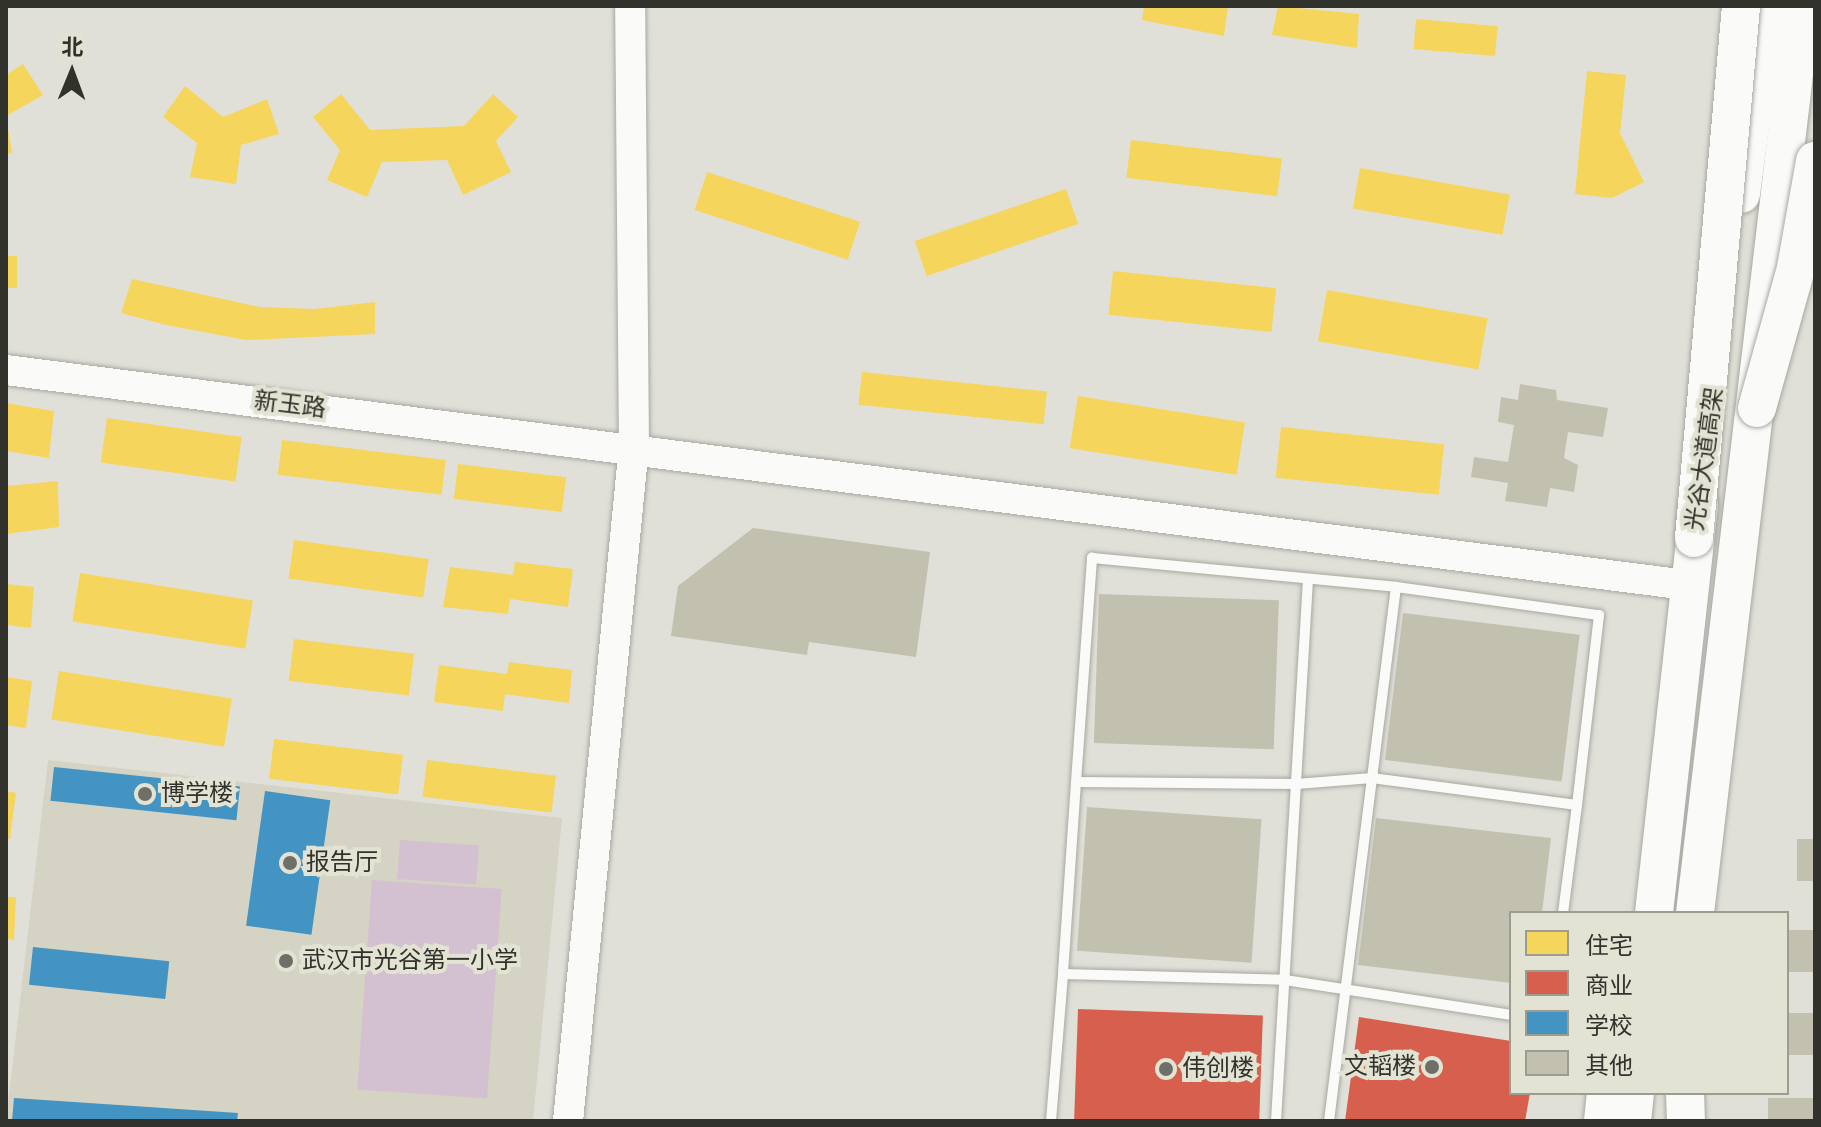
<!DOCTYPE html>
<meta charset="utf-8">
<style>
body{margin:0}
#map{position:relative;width:1821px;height:1127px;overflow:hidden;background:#e0e0d8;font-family:Roboto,"Noto Sans SC",sans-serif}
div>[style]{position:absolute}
.built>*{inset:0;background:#d4d3c4}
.green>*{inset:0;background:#d3c0d0;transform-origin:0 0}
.homes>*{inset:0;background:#f6d55c;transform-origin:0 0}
.shops>*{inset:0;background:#d6604d;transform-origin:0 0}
.schools>*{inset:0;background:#4393c3;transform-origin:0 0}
.building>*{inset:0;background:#c2c1b0;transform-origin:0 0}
.roads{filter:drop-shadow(0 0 2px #a8a8a2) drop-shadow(0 0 2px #a8a8a2)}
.lane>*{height:10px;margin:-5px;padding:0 5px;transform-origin:5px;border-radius:5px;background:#fafaf9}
.secondary>*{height:30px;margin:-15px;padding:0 15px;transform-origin:15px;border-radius:15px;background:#fafaf9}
.highway>*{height:38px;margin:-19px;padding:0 19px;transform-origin:19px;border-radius:19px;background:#fafaf9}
.bridges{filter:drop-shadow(0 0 2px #a8a8a2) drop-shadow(0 0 2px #a8a8a2)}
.highway-bridge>*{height:38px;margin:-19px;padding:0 19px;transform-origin:19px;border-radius:19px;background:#fafaf9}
.dots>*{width:22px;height:22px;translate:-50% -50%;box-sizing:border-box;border:4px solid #e3e3d4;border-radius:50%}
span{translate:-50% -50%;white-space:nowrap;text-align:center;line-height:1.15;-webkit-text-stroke:8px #e3e3d4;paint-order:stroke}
.street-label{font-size:24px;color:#32322c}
.poi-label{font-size:24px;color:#32322c}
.left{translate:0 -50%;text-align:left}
.right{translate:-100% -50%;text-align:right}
.frame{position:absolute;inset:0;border:8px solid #32322c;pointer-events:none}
.legend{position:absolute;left:1509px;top:911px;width:280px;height:184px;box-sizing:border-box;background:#e3e3d4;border:2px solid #9c9c91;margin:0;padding:10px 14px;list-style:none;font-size:24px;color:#32322c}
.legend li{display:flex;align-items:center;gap:16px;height:40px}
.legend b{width:40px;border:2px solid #9c9c91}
.north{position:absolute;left:32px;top:32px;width:80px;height:80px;-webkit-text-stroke:6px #e3e3d4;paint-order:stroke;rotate:1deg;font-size:22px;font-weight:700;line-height:32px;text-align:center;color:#32322c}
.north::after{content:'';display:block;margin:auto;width:28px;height:36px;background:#32322c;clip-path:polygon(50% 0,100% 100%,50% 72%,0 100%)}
</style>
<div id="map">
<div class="built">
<div style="clip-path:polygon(48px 760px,562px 818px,533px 1121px,6px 1121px)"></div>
</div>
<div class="green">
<div style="left:400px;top:840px;width:79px;height:39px;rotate:4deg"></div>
<div style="left:372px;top:880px;width:130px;height:210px;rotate:4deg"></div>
</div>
<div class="homes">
<div style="clip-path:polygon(1144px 6px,1228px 6px,1224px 36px,1142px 20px)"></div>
<div style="clip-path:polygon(1278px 6px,1359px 14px,1357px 48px,1272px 35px)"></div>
<div style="left:1416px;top:19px;width:82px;height:30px;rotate:5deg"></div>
<div style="clip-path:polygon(23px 64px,43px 95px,6px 116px,12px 153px,6px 154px,6px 75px)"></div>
<div style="clip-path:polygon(1587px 71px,1626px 75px,1620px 133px,1644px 182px,1612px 198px,1575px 194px)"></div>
<div style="clip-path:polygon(185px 86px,223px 117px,267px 99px,279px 134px,241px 145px,236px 184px,190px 177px,197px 143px,163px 117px)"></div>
<div style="clip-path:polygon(341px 94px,370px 130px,464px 126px,493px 94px,518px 117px,496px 141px,511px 172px,463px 195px,447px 160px,382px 162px,367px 197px,327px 180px,340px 150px,313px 117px)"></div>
<div style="left:1131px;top:140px;width:152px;height:38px;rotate:7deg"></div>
<div style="left:1360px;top:168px;width:152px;height:41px;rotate:10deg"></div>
<div style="left:707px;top:172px;width:161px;height:40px;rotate:18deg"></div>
<div style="left:1066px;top:189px;width:37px;height:160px;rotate:71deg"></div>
<div style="left:17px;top:256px;width:32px;height:11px;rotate:90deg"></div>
<div style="left:1113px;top:271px;width:164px;height:44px;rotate:6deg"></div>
<div style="clip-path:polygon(132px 279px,260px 307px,314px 309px,375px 302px,375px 334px,246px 340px,166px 325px,121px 313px)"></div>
<div style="left:1327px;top:290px;width:163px;height:52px;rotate:10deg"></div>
<div style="left:862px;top:372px;width:186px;height:33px;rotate:6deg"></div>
<div style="left:1078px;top:396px;width:169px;height:53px;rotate:9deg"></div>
<div style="clip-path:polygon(6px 403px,54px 411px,49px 458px,6px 451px)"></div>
<div style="left:107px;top:418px;width:136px;height:45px;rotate:8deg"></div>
<div style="left:1281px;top:427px;width:164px;height:51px;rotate:6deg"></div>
<div style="left:282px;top:440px;width:165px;height:35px;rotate:7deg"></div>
<div style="left:458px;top:464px;width:109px;height:35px;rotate:7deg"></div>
<div style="clip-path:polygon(58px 481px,59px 527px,6px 534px,6px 486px)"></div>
<div style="left:294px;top:540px;width:136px;height:39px;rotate:8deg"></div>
<div style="clip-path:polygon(515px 562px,573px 569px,568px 607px,510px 599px,508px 614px,443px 607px,450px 567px,513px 575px)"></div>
<div style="left:80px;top:573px;width:175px;height:49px;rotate:9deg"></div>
<div style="clip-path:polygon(6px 584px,34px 587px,31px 628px,6px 625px)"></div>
<div style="left:294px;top:639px;width:121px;height:42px;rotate:7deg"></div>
<div style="clip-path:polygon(509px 662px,572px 670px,569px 703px,505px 694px,503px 711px,434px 702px,439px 665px,507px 674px)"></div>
<div style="left:59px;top:671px;width:175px;height:49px;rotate:9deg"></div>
<div style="clip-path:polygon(6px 677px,32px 681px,26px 728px,6px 725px)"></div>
<div style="left:274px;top:739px;width:130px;height:40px;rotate:7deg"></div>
<div style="left:427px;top:760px;width:130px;height:37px;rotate:7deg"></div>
<div style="clip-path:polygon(6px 791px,16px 793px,10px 839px,6px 839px)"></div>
<div style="clip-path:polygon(6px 897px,16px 897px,14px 940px,6px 939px)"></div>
</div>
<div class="shops">
<div style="left:1078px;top:1009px;width:185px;height:112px;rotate:2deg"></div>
<div style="clip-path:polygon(1359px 1017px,1511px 1041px,1511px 1093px,1530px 1093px,1525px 1121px,1345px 1121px)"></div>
</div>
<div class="schools">
<div style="left:54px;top:767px;width:187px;height:34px;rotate:6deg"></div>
<div style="left:265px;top:791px;width:66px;height:136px;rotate:8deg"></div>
<div style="left:33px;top:947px;width:137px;height:38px;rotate:6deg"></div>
<div style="clip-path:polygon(14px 1098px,238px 1113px,237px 1121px,12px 1121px)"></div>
</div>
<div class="building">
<div style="clip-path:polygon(1520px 384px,1556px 390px,1557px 400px,1608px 408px,1603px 437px,1568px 432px,1564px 458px,1578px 465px,1574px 492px,1550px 488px,1547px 507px,1505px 501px,1508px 483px,1471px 477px,1474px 457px,1508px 462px,1514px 425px,1498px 422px,1501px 397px,1518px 400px)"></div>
<div style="clip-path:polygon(753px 528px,930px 552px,916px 657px,809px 642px,807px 655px,671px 636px,678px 586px)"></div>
<div style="left:1099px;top:594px;width:180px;height:149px;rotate:2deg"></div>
<div style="left:1403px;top:613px;width:178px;height:148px;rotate:7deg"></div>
<div style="left:1087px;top:807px;width:175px;height:144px;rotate:4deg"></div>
<div style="clip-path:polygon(1376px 818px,1551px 838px,1542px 913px,1511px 913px,1511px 983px,1358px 965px)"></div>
<div style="left:1797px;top:839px;width:18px;height:42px"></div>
<div style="left:1787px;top:930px;width:28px;height:42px"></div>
<div style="left:1787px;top:1013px;width:28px;height:42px"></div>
<div style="left:1768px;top:1098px;width:47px;height:23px"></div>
</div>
<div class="roads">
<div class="lane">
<div style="left:1092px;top:558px;width:305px;rotate:5.4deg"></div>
<div style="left:1396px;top:587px;width:205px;rotate:7.9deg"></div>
<div style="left:1599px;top:615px;width:191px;rotate:96.6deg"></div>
<div style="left:1577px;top:805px;width:207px;rotate:-172.5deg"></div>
<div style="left:1372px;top:778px;width:76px;rotate:175.5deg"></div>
<div style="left:1296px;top:784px;width:220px;rotate:-179.5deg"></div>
<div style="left:1076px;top:782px;width:225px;rotate:-85.9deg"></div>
<div style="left:1076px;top:782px;width:192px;rotate:93.9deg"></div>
<div style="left:1063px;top:974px;width:222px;rotate:1.5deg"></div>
<div style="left:1285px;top:980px;width:229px;rotate:8.8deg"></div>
<div style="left:1563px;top:913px;width:109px;rotate:-82.6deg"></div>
<div style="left:1051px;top:1121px;width:147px;rotate:-85.3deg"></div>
<div style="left:1276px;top:1121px;width:543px;rotate:-86.62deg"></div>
<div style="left:1329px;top:1121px;width:538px;rotate:-82.85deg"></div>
</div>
<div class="secondary">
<div style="left:6px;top:370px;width:1679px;rotate:7.29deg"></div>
<div style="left:568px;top:1121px;width:678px;rotate:-84.42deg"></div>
<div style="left:634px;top:446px;width:440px;rotate:-90.5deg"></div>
</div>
<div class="highway">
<div style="left:1741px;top:194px;width:190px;rotate:-82.4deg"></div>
<div style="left:1654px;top:913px;width:411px;rotate:-83.7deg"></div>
<div style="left:1695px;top:913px;width:913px;rotate:-83.27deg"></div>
<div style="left:1603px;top:1121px;width:28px;rotate:-84deg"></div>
<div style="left:1632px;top:1121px;width:28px;rotate:-84deg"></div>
</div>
</div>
<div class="bridges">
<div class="highway-bridge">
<div style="left:1757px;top:408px;width:145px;rotate:-74.4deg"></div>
<div style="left:1796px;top:268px;width:109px;rotate:-79.9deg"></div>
<div style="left:1694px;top:538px;width:534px;rotate:-84.95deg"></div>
<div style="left:1685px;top:1093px;width:28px;rotate:88deg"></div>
</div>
</div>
<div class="dots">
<div style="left:145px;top:794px;background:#6f6f68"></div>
<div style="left:290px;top:863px;background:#6f6f68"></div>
<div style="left:286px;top:961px;background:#6f6f68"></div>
<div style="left:1432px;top:1067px;background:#6f6f68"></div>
<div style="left:1166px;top:1069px;background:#6f6f68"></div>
</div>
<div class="street-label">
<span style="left:290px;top:405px;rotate:7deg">新玉路</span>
<span style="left:1705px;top:459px;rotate:-82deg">光谷大道高架</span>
</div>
<div class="poi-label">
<span class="left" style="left:161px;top:794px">博学楼</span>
<span class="left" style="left:306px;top:863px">报告厅</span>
<span class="left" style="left:302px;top:961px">武汉市光谷第一小学</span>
<span class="right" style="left:1416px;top:1067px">文韬楼</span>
<span class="left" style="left:1182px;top:1069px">伟创楼</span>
</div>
<div class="frame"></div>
<ul class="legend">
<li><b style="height:22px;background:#f6d55c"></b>住宅</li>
<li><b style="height:22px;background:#d6604d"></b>商业</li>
<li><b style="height:22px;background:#4393c3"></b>学校</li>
<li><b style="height:22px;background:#c2c1b0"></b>其他</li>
</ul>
<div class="north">北</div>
</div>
